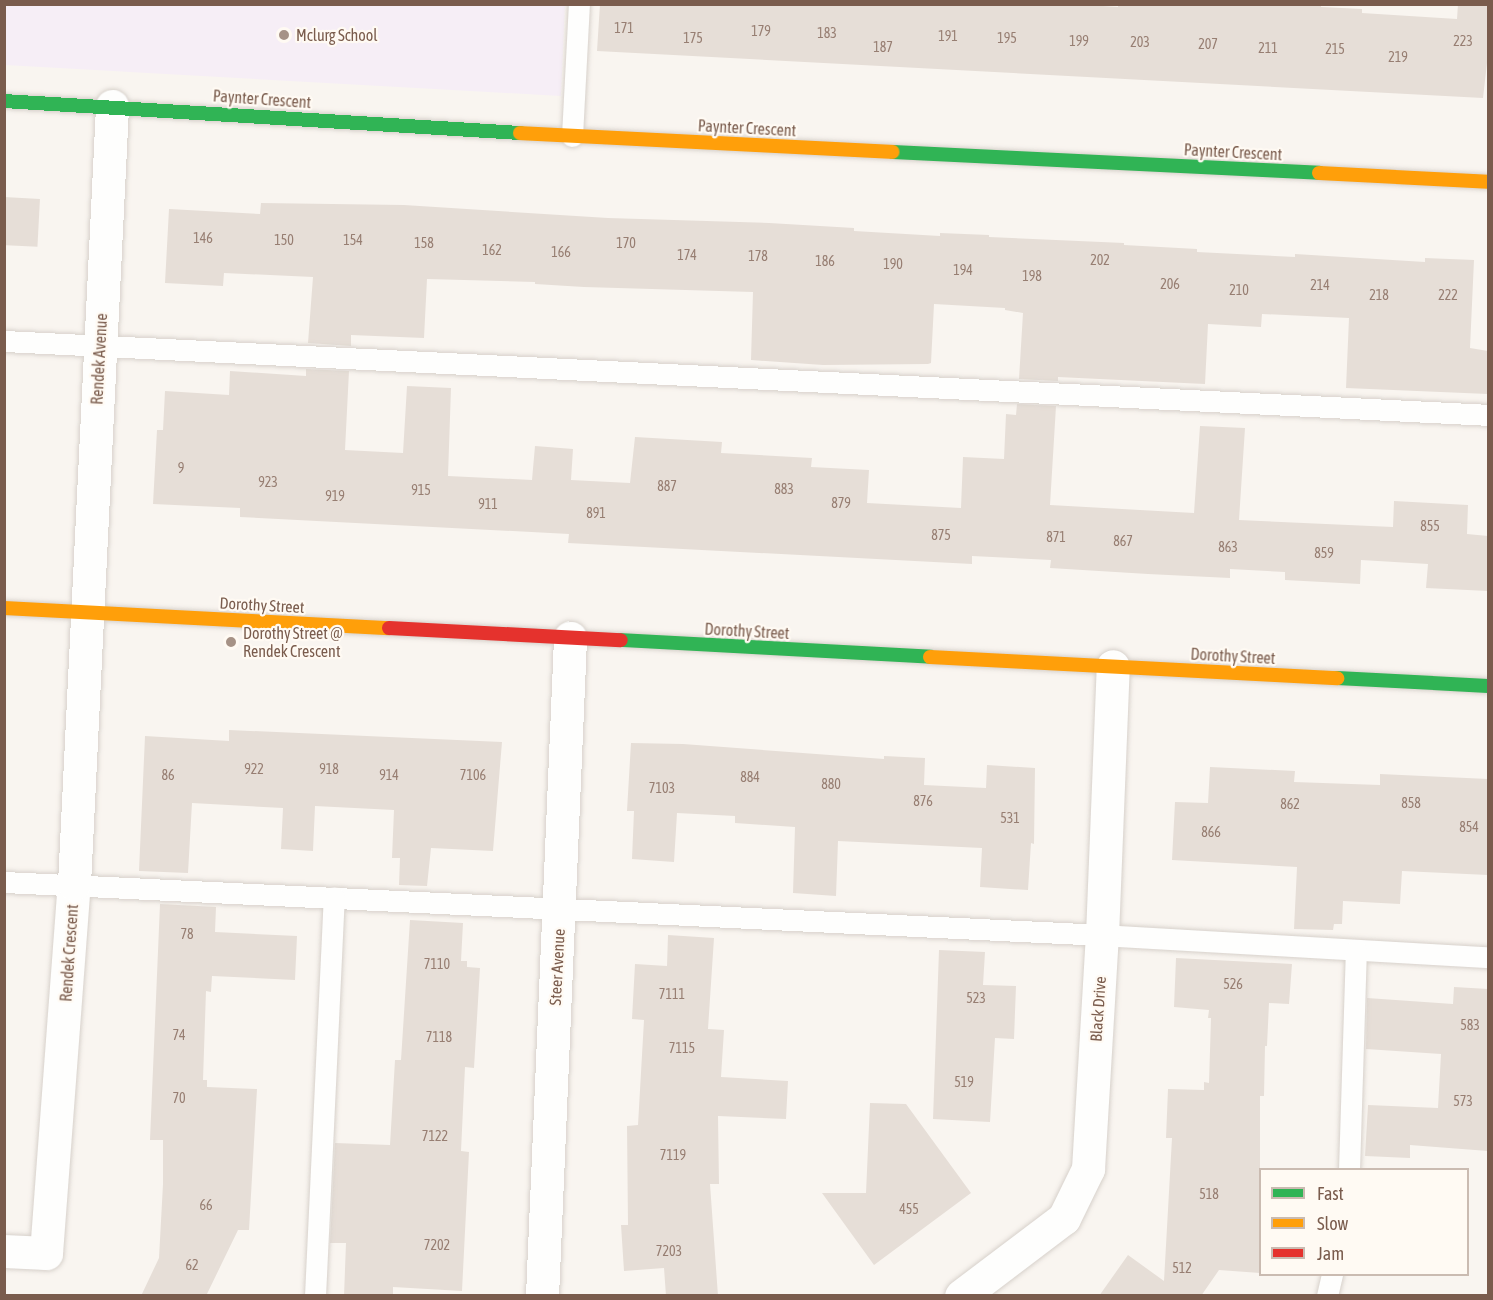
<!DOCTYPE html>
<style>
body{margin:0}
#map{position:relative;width:1493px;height:1300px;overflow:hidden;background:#f9f5f0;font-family:"Asap Condensed",sans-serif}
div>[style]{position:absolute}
.education>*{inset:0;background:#f6eef6}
.building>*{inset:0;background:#e6ded7;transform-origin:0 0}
.roads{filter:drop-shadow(0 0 2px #d7d1cb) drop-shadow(0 0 2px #d7d1cb)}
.lane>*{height:21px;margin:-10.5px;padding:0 10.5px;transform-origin:10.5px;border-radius:10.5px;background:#fefefd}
.street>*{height:33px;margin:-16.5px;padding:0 16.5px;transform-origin:16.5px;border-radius:16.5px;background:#fefefd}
.fast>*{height:14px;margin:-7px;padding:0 7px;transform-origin:7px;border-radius:7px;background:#30b455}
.slow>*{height:14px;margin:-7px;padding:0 7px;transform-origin:7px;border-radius:7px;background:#ff9f0a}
.jam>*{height:14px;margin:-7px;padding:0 7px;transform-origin:7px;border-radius:7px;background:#e5322d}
.dots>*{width:16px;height:16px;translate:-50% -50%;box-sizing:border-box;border:3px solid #fffaf3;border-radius:50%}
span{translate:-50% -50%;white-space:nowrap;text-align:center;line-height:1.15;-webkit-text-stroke:4.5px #fffaf3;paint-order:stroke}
.number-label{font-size:14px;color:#977e72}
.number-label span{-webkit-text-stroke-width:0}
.poi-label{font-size:16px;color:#7a5c4d}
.left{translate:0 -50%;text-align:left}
.street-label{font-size:16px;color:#7a5c4d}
.frame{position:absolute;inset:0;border:6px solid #7a5c4d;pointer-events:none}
.legend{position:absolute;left:1259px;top:1168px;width:210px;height:108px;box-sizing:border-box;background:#fffaf3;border:2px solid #cabbb1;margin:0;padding:8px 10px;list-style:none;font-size:18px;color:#7a5c4d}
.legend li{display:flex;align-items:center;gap:12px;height:30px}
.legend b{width:30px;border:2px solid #cabbb1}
</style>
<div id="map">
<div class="education">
<div style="clip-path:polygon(5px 4px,565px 5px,561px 96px,5px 65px)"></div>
</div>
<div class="building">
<div style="clip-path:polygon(600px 4px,1073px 4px,1118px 7px,1118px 4px,1321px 4px,1321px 7px,1362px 9px,1362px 13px,1457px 19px,1458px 4px,1488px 4px,1487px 63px,1483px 98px,597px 51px)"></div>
<div style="left:4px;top:197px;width:36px;height:48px;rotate:3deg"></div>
<div style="clip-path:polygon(261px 203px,404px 205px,608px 218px,769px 223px,854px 228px,854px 231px,940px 236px,940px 233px,989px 235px,989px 237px,1124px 243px,1124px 245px,1197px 249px,1197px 252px,1295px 257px,1295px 254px,1425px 262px,1425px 258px,1474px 260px,1470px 348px,1488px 351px,1488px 394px,1346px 388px,1349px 318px,1262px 314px,1261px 327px,1208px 324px,1205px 384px,1058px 377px,1058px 381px,1019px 379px,1023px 313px,1005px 310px,1005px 308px,934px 304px,931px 363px,928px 364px,823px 365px,751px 360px,753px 292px,584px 287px,535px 284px,535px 282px,427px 279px,424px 338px,351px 335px,351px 346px,308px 343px,313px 277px,224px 273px,223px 286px,165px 283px,169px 209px,260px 214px)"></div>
<div style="clip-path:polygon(306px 369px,349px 371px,345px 450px,403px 453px,407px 386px,451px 388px,448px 476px,532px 480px,535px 446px,573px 449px,571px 480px,630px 483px,635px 437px,722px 442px,721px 453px,812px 458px,811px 467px,869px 470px,867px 503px,961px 508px,963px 457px,1004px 459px,1006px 414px,1016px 415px,1017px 404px,1056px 406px,1050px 505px,1194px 513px,1200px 426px,1245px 428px,1239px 520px,1393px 527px,1394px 501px,1468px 505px,1467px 534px,1488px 536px,1488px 591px,1426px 588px,1428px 564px,1361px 560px,1360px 584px,1285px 580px,1285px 572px,1230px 569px,1230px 578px,1148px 574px,1050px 568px,1051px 560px,972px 556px,972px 564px,568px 543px,569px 534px,240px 517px,240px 508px,153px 504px,157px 430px,163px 430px,165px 391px,229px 395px,230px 371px,306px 376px)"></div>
<div style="clip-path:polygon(229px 730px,502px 742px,493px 851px,431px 848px,427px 886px,399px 885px,400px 858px,392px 858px,394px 810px,315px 806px,313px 851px,281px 849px,283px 808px,192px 803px,188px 873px,139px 871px,145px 736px,229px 741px)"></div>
<div style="clip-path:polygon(631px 743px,683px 744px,884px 759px,884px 756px,925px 758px,924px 785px,986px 788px,987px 765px,1035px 768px,1034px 844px,1031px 843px,1028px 890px,980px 887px,982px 848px,838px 841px,836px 896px,793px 893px,795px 827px,735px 823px,735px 816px,677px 813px,674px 862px,632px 859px,634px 811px,627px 811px)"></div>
<div style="clip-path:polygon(1210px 767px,1295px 771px,1294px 782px,1380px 785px,1380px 774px,1488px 779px,1488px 875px,1402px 871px,1400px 904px,1343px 901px,1342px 924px,1334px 924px,1333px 930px,1294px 929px,1297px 867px,1172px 860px,1175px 802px,1208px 803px)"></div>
<div style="clip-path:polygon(160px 904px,216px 907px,215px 932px,297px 936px,295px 980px,212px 976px,211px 992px,206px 991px,203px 1080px,207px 1080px,207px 1087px,257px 1089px,249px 1230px,238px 1230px,206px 1296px,141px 1296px,159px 1258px,163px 1184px,163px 1140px,150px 1140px)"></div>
<div style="clip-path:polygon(410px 920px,463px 923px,461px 961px,467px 961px,467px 967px,480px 968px,474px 1068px,465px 1067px,461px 1151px,469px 1152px,462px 1291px,393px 1287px,393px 1296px,344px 1296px,346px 1243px,330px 1243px,335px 1143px,390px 1145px,395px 1060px,401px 1060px)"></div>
<div style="clip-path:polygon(668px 935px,714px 938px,708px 1029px,724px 1030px,721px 1077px,788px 1081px,786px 1119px,718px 1116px,719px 1184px,710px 1184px,718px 1296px,666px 1296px,664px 1268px,624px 1271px,621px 1225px,628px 1225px,627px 1126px,638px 1125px,644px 1020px,632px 1019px,635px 964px,667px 966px)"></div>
<div style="clip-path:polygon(939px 950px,985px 952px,983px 985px,1016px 986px,1014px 1039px,995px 1038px,990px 1122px,933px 1119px)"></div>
<div style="clip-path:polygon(1176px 958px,1292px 964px,1289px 1004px,1269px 1003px,1267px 1046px,1265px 1046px,1264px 1096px,1260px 1096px,1260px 1273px,1219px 1270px,1201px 1296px,1099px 1296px,1128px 1255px,1164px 1281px,1172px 1138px,1166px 1138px,1168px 1089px,1204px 1090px,1204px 1082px,1209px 1083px,1211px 1018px,1208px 1018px,1209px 1010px,1174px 1007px)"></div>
<div style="clip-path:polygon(1454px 987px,1488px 989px,1488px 1151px,1410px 1145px,1410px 1158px,1365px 1156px,1368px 1105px,1438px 1108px,1441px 1054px,1366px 1049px,1367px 998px,1453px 1004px)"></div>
<div style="clip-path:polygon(870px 1103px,906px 1104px,971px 1193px,874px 1265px,822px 1193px,866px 1193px)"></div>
</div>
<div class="roads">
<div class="lane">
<div style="left:572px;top:136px;width:132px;rotate:-87deg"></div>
<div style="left:4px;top:341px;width:1486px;rotate:2.85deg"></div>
<div style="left:4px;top:882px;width:1099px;rotate:2.76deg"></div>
<div style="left:1102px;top:935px;width:387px;rotate:3.3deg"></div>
<div style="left:1349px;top:1170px;width:220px;rotate:-88.2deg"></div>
<div style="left:315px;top:1296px;width:399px;rotate:-87.3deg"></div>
<div style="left:1327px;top:1296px;width:23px;rotate:-77deg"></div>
</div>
<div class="street">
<div style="left:4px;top:1251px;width:42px;rotate:2.7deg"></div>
<div style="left:46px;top:1253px;width:370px;rotate:-85.7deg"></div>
<div style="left:74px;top:884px;width:779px;rotate:-87.2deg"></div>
<div style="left:542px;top:1296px;width:659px;rotate:-87.56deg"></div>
<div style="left:961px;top:1296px;width:129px;rotate:-37.1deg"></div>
<div style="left:1064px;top:1218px;width:55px;rotate:-63.9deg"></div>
<div style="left:1088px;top:1169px;width:234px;rotate:-86.6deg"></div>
<div style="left:1102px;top:935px;width:269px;rotate:-87.7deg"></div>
</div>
<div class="fast">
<div style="left:4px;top:101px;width:517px;rotate:3.55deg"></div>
<div style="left:893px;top:152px;width:427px;rotate:2.8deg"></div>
<div style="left:621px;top:640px;width:309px;rotate:3.1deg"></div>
<div style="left:1337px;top:678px;width:151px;rotate:3deg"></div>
</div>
<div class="slow">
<div style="left:520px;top:133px;width:373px;rotate:2.9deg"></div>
<div style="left:1319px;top:173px;width:169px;rotate:3deg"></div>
<div style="left:4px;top:608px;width:386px;rotate:3deg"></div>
<div style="left:930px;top:657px;width:408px;rotate:3deg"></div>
</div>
<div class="jam">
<div style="left:389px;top:628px;width:232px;rotate:3deg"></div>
</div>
</div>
<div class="dots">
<div style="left:284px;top:35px;background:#a69286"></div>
<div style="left:231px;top:642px;background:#a69286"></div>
</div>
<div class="number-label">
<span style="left:624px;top:28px">171</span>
<span style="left:761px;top:31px">179</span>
<span style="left:827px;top:33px">183</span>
<span style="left:948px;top:36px">191</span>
<span style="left:693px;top:38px">175</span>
<span style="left:1007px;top:38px">195</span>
<span style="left:1079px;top:41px">199</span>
<span style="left:1463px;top:41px">223</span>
<span style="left:1140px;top:42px">203</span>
<span style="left:1208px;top:44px">207</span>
<span style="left:883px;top:47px">187</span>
<span style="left:1268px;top:48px">211</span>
<span style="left:1335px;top:49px">215</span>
<span style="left:1398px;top:57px">219</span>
<span style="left:203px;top:238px">146</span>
<span style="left:284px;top:240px">150</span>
<span style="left:353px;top:240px">154</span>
<span style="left:424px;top:243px">158</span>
<span style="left:626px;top:243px">170</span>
<span style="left:492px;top:250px">162</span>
<span style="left:561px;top:252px">166</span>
<span style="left:687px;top:255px">174</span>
<span style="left:758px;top:256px">178</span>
<span style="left:1100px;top:260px">202</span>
<span style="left:825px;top:261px">186</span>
<span style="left:893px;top:264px">190</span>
<span style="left:963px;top:270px">194</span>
<span style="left:1032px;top:276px">198</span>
<span style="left:1170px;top:284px">206</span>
<span style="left:1320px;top:285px">214</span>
<span style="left:1239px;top:290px">210</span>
<span style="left:1379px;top:295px">218</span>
<span style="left:1448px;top:295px">222</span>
<span style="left:181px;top:468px">9</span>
<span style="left:268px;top:482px">923</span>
<span style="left:667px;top:486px">887</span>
<span style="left:784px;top:489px">883</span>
<span style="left:421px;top:490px">915</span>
<span style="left:335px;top:496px">919</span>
<span style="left:841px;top:503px">879</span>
<span style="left:488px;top:504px">911</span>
<span style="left:596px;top:513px">891</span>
<span style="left:1430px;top:526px">855</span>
<span style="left:941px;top:535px">875</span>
<span style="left:1056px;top:537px">871</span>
<span style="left:1123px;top:541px">867</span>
<span style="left:1228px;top:547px">863</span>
<span style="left:1324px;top:553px">859</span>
<span style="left:254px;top:769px">922</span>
<span style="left:329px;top:769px">918</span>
<span style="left:168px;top:775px">86</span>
<span style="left:389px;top:775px">914</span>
<span style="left:473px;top:775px">7106</span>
<span style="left:750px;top:777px">884</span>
<span style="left:831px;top:784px">880</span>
<span style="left:662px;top:788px">7103</span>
<span style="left:923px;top:801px">876</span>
<span style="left:1411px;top:803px">858</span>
<span style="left:1290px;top:804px">862</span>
<span style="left:1010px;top:818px">531</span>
<span style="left:1469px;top:827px">854</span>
<span style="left:1211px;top:832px">866</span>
<span style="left:187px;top:934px">78</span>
<span style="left:437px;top:964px">7110</span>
<span style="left:1233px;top:984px">526</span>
<span style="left:672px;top:994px">7111</span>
<span style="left:976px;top:998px">523</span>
<span style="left:1470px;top:1025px">583</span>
<span style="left:179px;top:1035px">74</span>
<span style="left:439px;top:1037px">7118</span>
<span style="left:682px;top:1048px">7115</span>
<span style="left:964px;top:1082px">519</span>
<span style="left:179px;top:1098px">70</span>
<span style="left:1463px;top:1101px">573</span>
<span style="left:435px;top:1136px">7122</span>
<span style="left:673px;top:1155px">7119</span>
<span style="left:1209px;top:1194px">518</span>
<span style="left:206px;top:1205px">66</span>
<span style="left:909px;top:1209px">455</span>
<span style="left:437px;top:1245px">7202</span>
<span style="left:669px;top:1251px">7203</span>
<span style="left:192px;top:1265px">62</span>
<span style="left:1182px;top:1268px">512</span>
</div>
<div class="poi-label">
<span class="left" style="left:296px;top:35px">Mclurg School</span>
<span class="left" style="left:243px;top:642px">Dorothy Street @<br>Rendek Crescent</span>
</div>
<div class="street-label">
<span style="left:262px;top:99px;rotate:4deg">Paynter Crescent</span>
<span style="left:747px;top:128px;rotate:3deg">Paynter Crescent</span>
<span style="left:1233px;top:152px;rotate:3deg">Paynter Crescent</span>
<span style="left:99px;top:359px;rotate:-87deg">Rendek Avenue</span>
<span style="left:262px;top:605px;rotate:3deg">Dorothy Street</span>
<span style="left:747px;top:631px;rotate:3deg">Dorothy Street</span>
<span style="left:1233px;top:656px;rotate:3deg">Dorothy Street</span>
<span style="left:69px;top:953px;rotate:-86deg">Rendek Crescent</span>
<span style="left:557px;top:967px;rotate:-87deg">Steer Avenue</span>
<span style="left:1098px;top:1009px;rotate:-86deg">Black Drive</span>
</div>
<div class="frame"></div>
<ul class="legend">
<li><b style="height:8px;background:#30b455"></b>Fast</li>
<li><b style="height:8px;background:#ff9f0a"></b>Slow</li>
<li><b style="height:8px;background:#e5322d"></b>Jam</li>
</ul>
</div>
